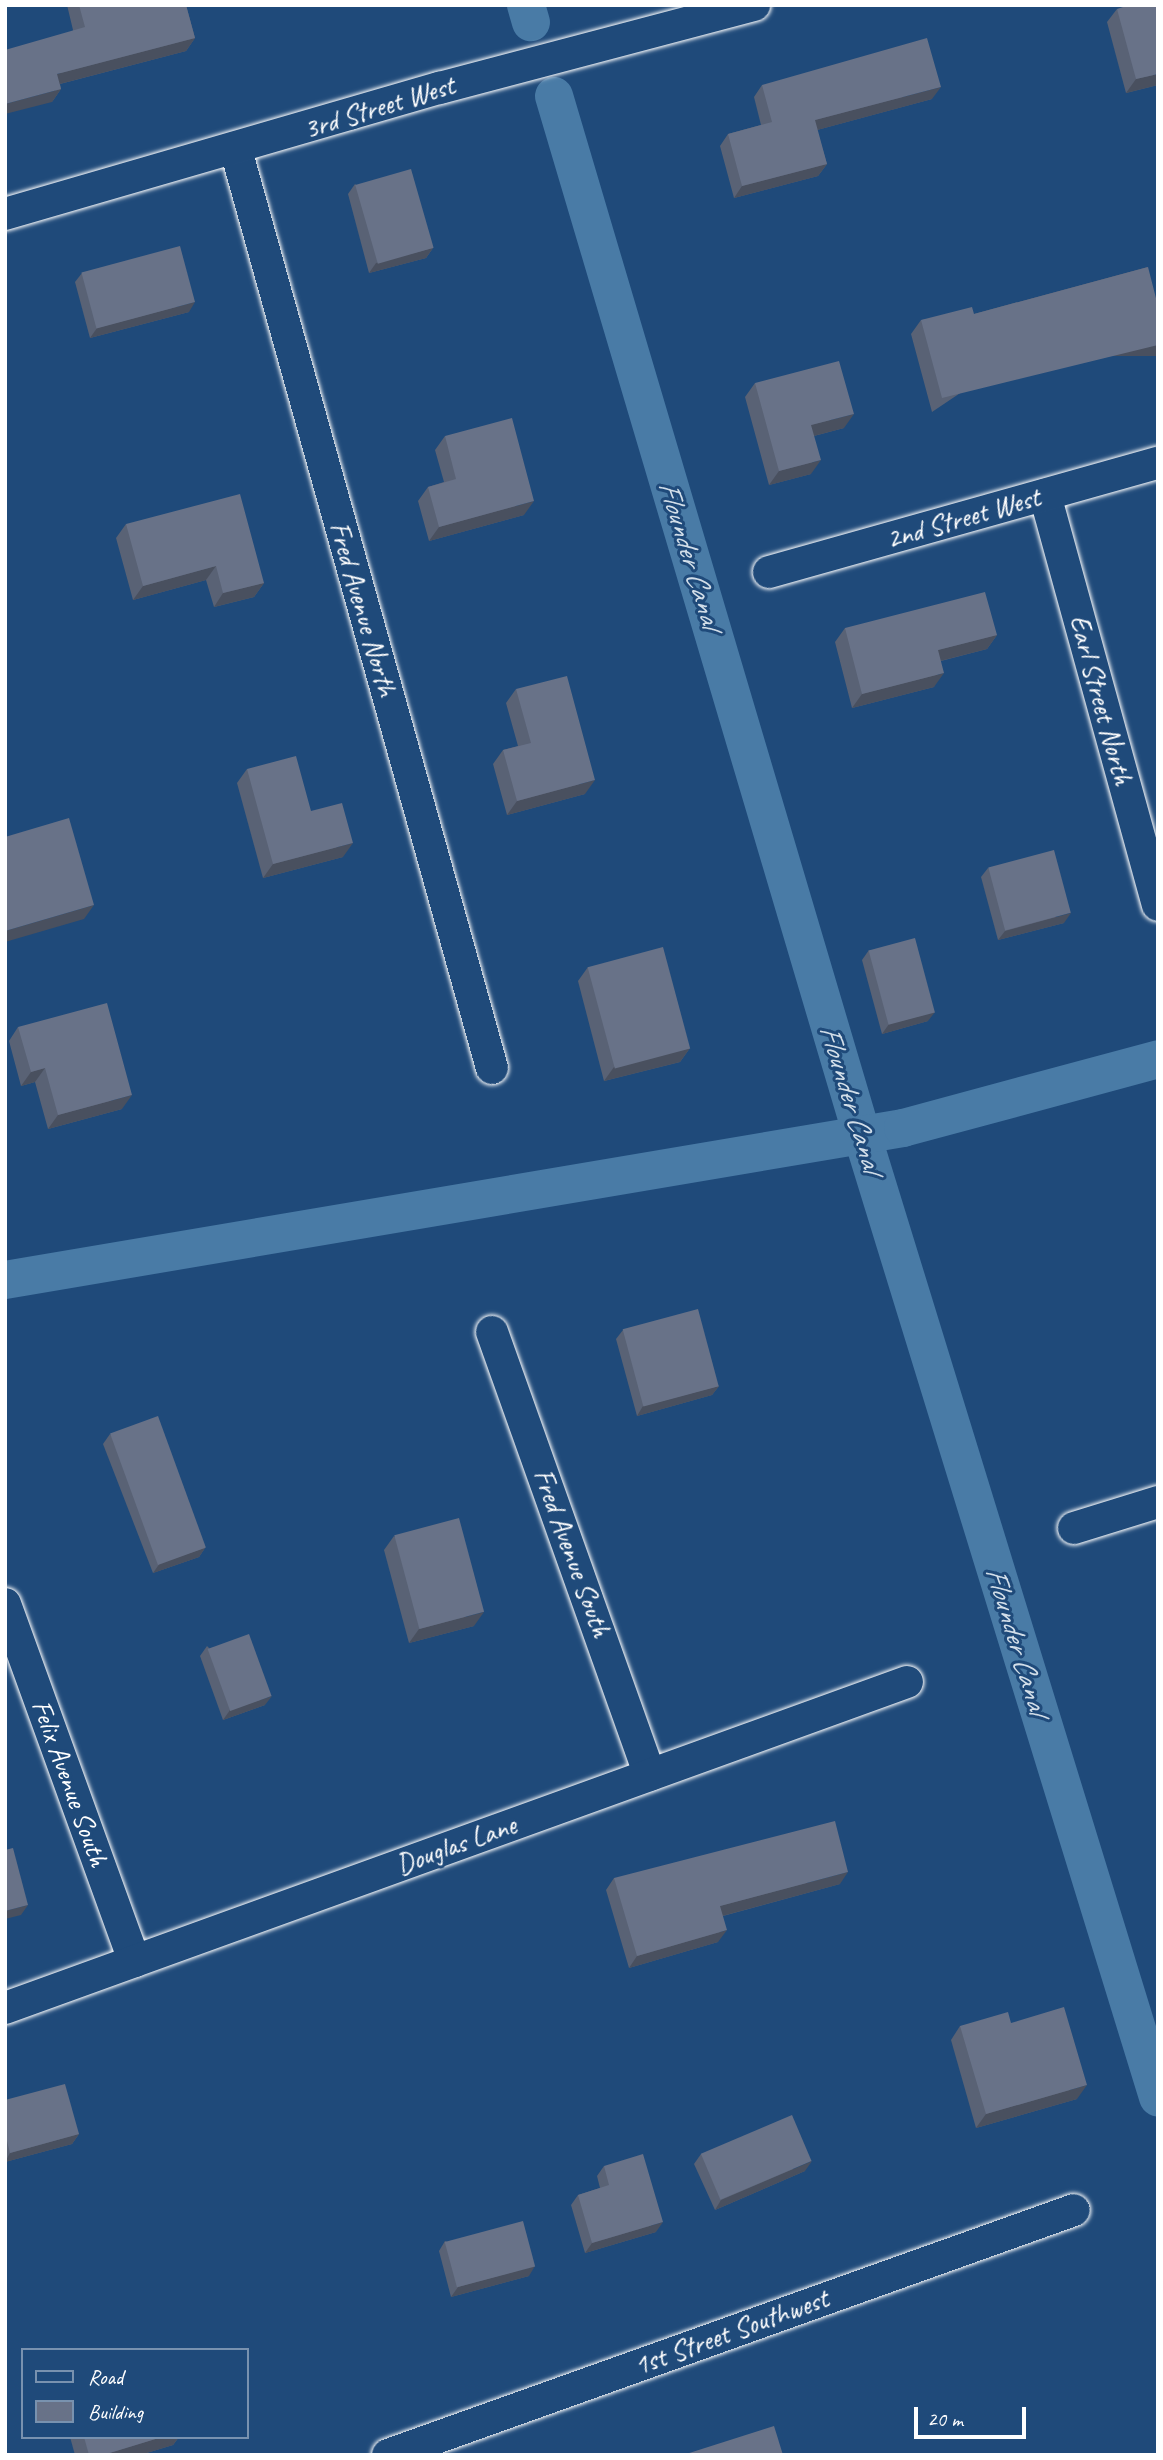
<!DOCTYPE html>
<style>
body{margin:0}
#map{position:relative;width:1163px;height:2460px;overflow:hidden;background:#1f4a7a;font-family:Caveat,sans-serif}
div>[style]{position:absolute}
.canal>*{height:38px;margin:-19px;padding:0 19px;transform-origin:19px;border-radius:19px;background:#497ba6}
.roads{filter:drop-shadow(0 0 2px #fff) drop-shadow(0 0 2px #fff)}
.minor>*{height:32px;margin:-16px;padding:0 16px;transform-origin:16px;border-radius:16px;background:#1f4a7a}
.wall>*{inset:0;background:#596275}
.shaded-wall>*{inset:0;background:#49505f;transform-origin:0 0}
.building>*{inset:0;background:#687288;transform-origin:0 0}
span{translate:-50% -50%;white-space:nowrap;text-align:center;line-height:1.15;-webkit-text-stroke:6px #1f4a7a;paint-order:stroke}
.street-label{font-size:28px;color:#fff}
.water-label{font-size:30px;color:#d2dee9;font-style:italic}
.frame{position:absolute;inset:0;border:7px solid #fff;pointer-events:none}
.legend{position:absolute;left:21px;top:2348px;width:228px;height:91px;box-sizing:border-box;background:#1f4a7a;border:2px solid #7992af;margin:0;padding:9px 12px;list-style:none;font-size:21px;color:#fff}
.legend li{display:flex;align-items:center;gap:14px;height:35px}
.legend b{width:35px;border:2px solid #7992af}
.scale{position:absolute;left:914px;top:2407px;width:112px;height:32px;box-sizing:border-box;border:4px solid #fff;border-top:0;padding-left:9px;font-size:21px;line-height:24px;white-space:nowrap;color:#fff;-webkit-text-stroke:5px #1f4a7a;paint-order:stroke}
</style>
<div id="map">
<div class="canal">
<div style="left:526px;top:5px;width:18px;rotate:74deg"></div>
<div style="left:554px;top:96px;width:1084px;rotate:73.49deg"></div>
<div style="left:862px;top:1135px;width:1007px;rotate:72.9deg"></div>
<div style="left:5px;top:1280px;width:911px;rotate:-9.61deg"></div>
<div style="left:903px;top:1128px;width:264px;rotate:-15.1deg"></div>
</div>
<div class="roads">
<div class="minor">
<div style="left:236px;top:150px;width:953px;rotate:74.42deg"></div>
<div style="left:5px;top:214px;width:453px;rotate:-16.2deg"></div>
<div style="left:440px;top:88px;width:325px;rotate:-14.8deg"></div>
<div style="left:1045px;top:495px;width:425px;rotate:74.6deg"></div>
<div style="left:769px;top:572px;width:404px;rotate:-15.7deg"></div>
<div style="left:492px;top:1332px;width:470px;rotate:70.4deg"></div>
<div style="left:1074px;top:1528px;width:88px;rotate:-17.2deg"></div>
<div style="left:5px;top:1604px;width:380px;rotate:70.1deg"></div>
<div style="left:5px;top:2008px;width:959px;rotate:-19.87deg"></div>
<div style="left:388px;top:2455px;width:728px;rotate:-19.65deg"></div>
</div>
</div>
<div class="wall">
<div style="clip-path:polygon(67px 5px,186px 5px,195px 38px,186px 51px,60px 84px,61px 89px,52px 102px,73px 30px)"></div>
<div style="clip-path:polygon(1117px 9px,1158px 85px,1126px 93px,1107px 22px)"></div>
<div style="clip-path:polygon(762px 85px,932px 99px,817px 130px,827px 164px,818px 176px,734px 198px,720px 146px,728px 134px,761px 125px,754px 97px)"></div>
<div style="clip-path:polygon(355px 184px,433px 248px,426px 258px,369px 273px,348px 194px)"></div>
<div style="clip-path:polygon(1148px 267px,932px 412px,911px 334px,921px 320px,974px 314px)"></div>
<div style="clip-path:polygon(82px 273px,189px 312px,90px 338px,75px 282px)"></div>
<div style="clip-path:polygon(755px 383px,844px 428px,814px 436px,811px 474px,769px 485px,745px 397px)"></div>
<div style="clip-path:polygon(445px 436px,524px 515px,429px 541px,418px 501px,428px 487px,444px 482px,435px 450px)"></div>
<div style="clip-path:polygon(126px 524px,264px 583px,254px 597px,214px 607px,206px 580px,133px 600px,116px 538px)"></div>
<div style="clip-path:polygon(845px 628px,997px 635px,987px 649px,941px 661px,934px 687px,852px 708px,835px 642px)"></div>
<div style="clip-path:polygon(516px 689px,585px 794px,507px 815px,493px 764px,503px 750px,518px 746px,506px 703px)"></div>
<div style="clip-path:polygon(247px 769px,311px 811px,343px 857px,263px 878px,237px 783px)"></div>
<div style="clip-path:polygon(988px 868px,1064px 923px,998px 940px,981px 877px)"></div>
<div style="clip-path:polygon(869px 950px,928px 1021px,882px 1034px,862px 960px)"></div>
<div style="clip-path:polygon(588px 967px,690px 1048px,680px 1062px,604px 1081px,578px 981px)"></div>
<div style="clip-path:polygon(18px 1027px,122px 1109px,48px 1129px,35px 1082px,21px 1086px,9px 1041px)"></div>
<div style="clip-path:polygon(623px 1330px,719px 1386px,712px 1395px,637px 1416px,616px 1339px)"></div>
<div style="clip-path:polygon(110px 1434px,205px 1548px,199px 1557px,153px 1573px,103px 1444px)"></div>
<div style="clip-path:polygon(394px 1536px,474px 1626px,409px 1643px,384px 1550px)"></div>
<div style="clip-path:polygon(207px 1646px,265px 1705px,223px 1720px,200px 1656px)"></div>
<div style="clip-path:polygon(614px 1878px,840px 1884px,723px 1916px,718px 1942px,629px 1968px,606px 1890px)"></div>
<div style="clip-path:polygon(1011px 2023px,1077px 2099px,976px 2128px,951px 2040px,960px 2026px)"></div>
<div style="clip-path:polygon(5px 2100px,79px 2134px,72px 2144px,5px 2162px)"></div>
<div style="clip-path:polygon(701px 2154px,805px 2171px,715px 2210px,694px 2164px)"></div>
<div style="clip-path:polygon(604px 2166px,656px 2232px,585px 2253px,571px 2205px,578px 2195px,600px 2188px,597px 2176px)"></div>
<div style="clip-path:polygon(445px 2241px,529px 2276px,451px 2297px,439px 2251px)"></div>
<div style="clip-path:polygon(70px 2437px,179px 2437px,173px 2445px,140px 2455px,75px 2455px)"></div>
</div>
<div class="shaded-wall">
<div style="clip-path:polygon(195px 38px,186px 51px,48px 87px,57px 74px)"></div>
<div style="clip-path:polygon(1158px 74px,1158px 85px,1126px 93px,1136px 79px)"></div>
<div style="clip-path:polygon(941px 87px,932px 99px,806px 133px,815px 120px)"></div>
<div style="clip-path:polygon(61px 89px,52px 102px,5px 114px,5px 104px)"></div>
<div style="clip-path:polygon(827px 164px,818px 176px,734px 198px,742px 186px)"></div>
<div style="clip-path:polygon(433px 248px,426px 258px,369px 273px,376px 263px)"></div>
<div style="clip-path:polygon(195px 302px,189px 312px,90px 338px,97px 328px)"></div>
<div style="left:1158px;top:345px;width:11px;height:222px;rotate:90deg"></div>
<div style="clip-path:polygon(854px 414px,844px 428px,802px 439px,811px 425px)"></div>
<div style="clip-path:polygon(821px 460px,811px 474px,769px 485px,779px 471px)"></div>
<div style="clip-path:polygon(534px 501px,524px 515px,429px 541px,439px 527px)"></div>
<div style="clip-path:polygon(216px 566px,206px 580px,133px 600px,143px 586px)"></div>
<div style="clip-path:polygon(264px 583px,254px 597px,214px 607px,223px 593px)"></div>
<div style="clip-path:polygon(997px 635px,987px 649px,928px 664px,938px 650px)"></div>
<div style="clip-path:polygon(944px 673px,934px 687px,852px 708px,862px 694px)"></div>
<div style="clip-path:polygon(595px 780px,585px 794px,507px 815px,517px 801px)"></div>
<div style="clip-path:polygon(353px 843px,343px 857px,263px 878px,273px 864px)"></div>
<div style="clip-path:polygon(94px 905px,84px 919px,5px 942px,5px 931px)"></div>
<div style="clip-path:polygon(1071px 913px,1064px 923px,998px 940px,1005px 931px)"></div>
<div style="clip-path:polygon(935px 1012px,928px 1021px,882px 1034px,889px 1024px)"></div>
<div style="clip-path:polygon(690px 1048px,680px 1062px,604px 1081px,614px 1067px)"></div>
<div style="clip-path:polygon(45px 1068px,35px 1082px,21px 1086px,31px 1072px)"></div>
<div style="clip-path:polygon(132px 1095px,122px 1109px,48px 1129px,58px 1115px)"></div>
<div style="clip-path:polygon(719px 1386px,712px 1395px,637px 1416px,643px 1406px)"></div>
<div style="clip-path:polygon(205px 1548px,199px 1557px,153px 1573px,160px 1563px)"></div>
<div style="clip-path:polygon(484px 1612px,474px 1626px,409px 1643px,419px 1629px)"></div>
<div style="clip-path:polygon(272px 1696px,265px 1705px,223px 1720px,230px 1710px)"></div>
<div style="clip-path:polygon(848px 1872px,840px 1884px,711px 1919px,720px 1906px)"></div>
<div style="clip-path:polygon(28px 1905px,21px 1915px,5px 1919px,5px 1911px)"></div>
<div style="clip-path:polygon(727px 1930px,718px 1942px,629px 1968px,637px 1956px)"></div>
<div style="clip-path:polygon(1087px 2085px,1077px 2099px,976px 2128px,986px 2114px)"></div>
<div style="clip-path:polygon(79px 2134px,72px 2144px,5px 2162px,10px 2153px)"></div>
<div style="clip-path:polygon(812px 2161px,805px 2171px,715px 2210px,721px 2200px)"></div>
<div style="clip-path:polygon(663px 2222px,656px 2232px,585px 2253px,592px 2243px)"></div>
<div style="clip-path:polygon(535px 2266px,529px 2276px,451px 2297px,458px 2287px)"></div>
<div style="clip-path:polygon(162px 2437px,179px 2437px,173px 2445px,140px 2455px,103px 2455px)"></div>
</div>
<div class="building">
<div style="clip-path:polygon(79px 5px,186px 5px,195px 38px,57px 74px,61px 89px,5px 104px,5px 50px,85px 27px)"></div>
<div style="clip-path:polygon(1129px 5px,1158px 5px,1158px 74px,1136px 79px,1117px 9px)"></div>
<div style="clip-path:polygon(927px 38px,941px 87px,815px 120px,827px 164px,742px 186px,728px 134px,772px 122px,762px 85px)"></div>
<div style="left:411px;top:169px;width:82px;height:58px;rotate:74deg"></div>
<div style="left:180px;top:246px;width:58px;height:102px;rotate:75deg"></div>
<div style="clip-path:polygon(1148px 267px,1158px 306px,1158px 345px,942px 398px,921px 320px,972px 307px,974px 314px)"></div>
<div style="clip-path:polygon(839px 361px,854px 414px,811px 425px,821px 460px,779px 471px,755px 383px)"></div>
<div style="clip-path:polygon(512px 418px,534px 501px,439px 527px,428px 487px,456px 479px,445px 436px)"></div>
<div style="clip-path:polygon(240px 494px,264px 583px,223px 593px,216px 566px,143px 586px,126px 524px)"></div>
<div style="clip-path:polygon(985px 592px,997px 635px,938px 650px,944px 673px,862px 694px,845px 628px)"></div>
<div style="clip-path:polygon(567px 676px,595px 780px,517px 801px,503px 750px,531px 743px,516px 689px)"></div>
<div style="clip-path:polygon(296px 756px,311px 811px,342px 803px,353px 843px,273px 864px,247px 769px)"></div>
<div style="clip-path:polygon(69px 818px,94px 905px,5px 931px,5px 837px)"></div>
<div style="left:1054px;top:850px;width:65px;height:68px;rotate:75deg"></div>
<div style="left:915px;top:938px;width:77px;height:48px;rotate:75deg"></div>
<div style="left:663px;top:947px;width:105px;height:78px;rotate:75deg"></div>
<div style="clip-path:polygon(107px 1003px,132px 1095px,58px 1115px,45px 1068px,31px 1072px,18px 1027px)"></div>
<div style="left:698px;top:1309px;width:80px;height:78px;rotate:75deg"></div>
<div style="left:158px;top:1416px;width:140px;height:51px;rotate:70deg"></div>
<div style="left:459px;top:1518px;width:97px;height:67px;rotate:75deg"></div>
<div style="left:249px;top:1634px;width:66px;height:44px;rotate:70deg"></div>
<div style="clip-path:polygon(835px 1821px,848px 1872px,720px 1906px,727px 1930px,637px 1956px,614px 1878px)"></div>
<div style="clip-path:polygon(13px 1848px,28px 1905px,5px 1911px,5px 1850px)"></div>
<div style="clip-path:polygon(1064px 2007px,1087px 2085px,986px 2114px,960px 2026px,1008px 2012px,1011px 2023px)"></div>
<div style="clip-path:polygon(65px 2084px,79px 2134px,10px 2153px,5px 2133px,5px 2100px)"></div>
<div style="left:792px;top:2115px;width:50px;height:99px;rotate:67deg"></div>
<div style="clip-path:polygon(643px 2154px,663px 2222px,592px 2243px,578px 2195px,609px 2185px,604px 2166px)"></div>
<div style="left:523px;top:2221px;width:47px;height:81px;rotate:75deg"></div>
<div style="clip-path:polygon(774px 2426px,783px 2455px,683px 2455px)"></div>
<div style="clip-path:polygon(84px 2437px,162px 2437px,103px 2455px,89px 2455px)"></div>
</div>
<div class="street-label">
<span style="left:379px;top:107px;rotate:-17deg">3rd Street West</span>
<span style="left:963px;top:518px;rotate:-16deg">2nd Street West</span>
<span style="left:363px;top:609px;rotate:74deg">Fred Avenue North</span>
<span style="left:1101px;top:700px;rotate:75deg">Earl Street North</span>
<span style="left:572px;top:1553px;rotate:70deg">Fred Avenue South</span>
<span style="left:70px;top:1783px;rotate:70deg">Felix Avenue South</span>
<span style="left:456px;top:1845px;rotate:-20deg">Douglas Lane</span>
<span style="left:731px;top:2332px;rotate:-20deg">1st Street Southwest</span>
</div>
<div class="water-label">
<span style="left:690px;top:554px;rotate:73deg">Flounder Canal</span>
<span style="left:851px;top:1098px;rotate:73deg">Flounder Canal</span>
<span style="left:1017px;top:1640px;rotate:73deg">Flounder Canal</span>
</div>
<div class="frame"></div>
<ul class="legend">
<li><b style="height:9px;background:#1f4a7a"></b>Road</li>
<li><b style="height:19px;background:#687288"></b>Building</li>
</ul>
<div class="scale">20 m</div>
</div>
